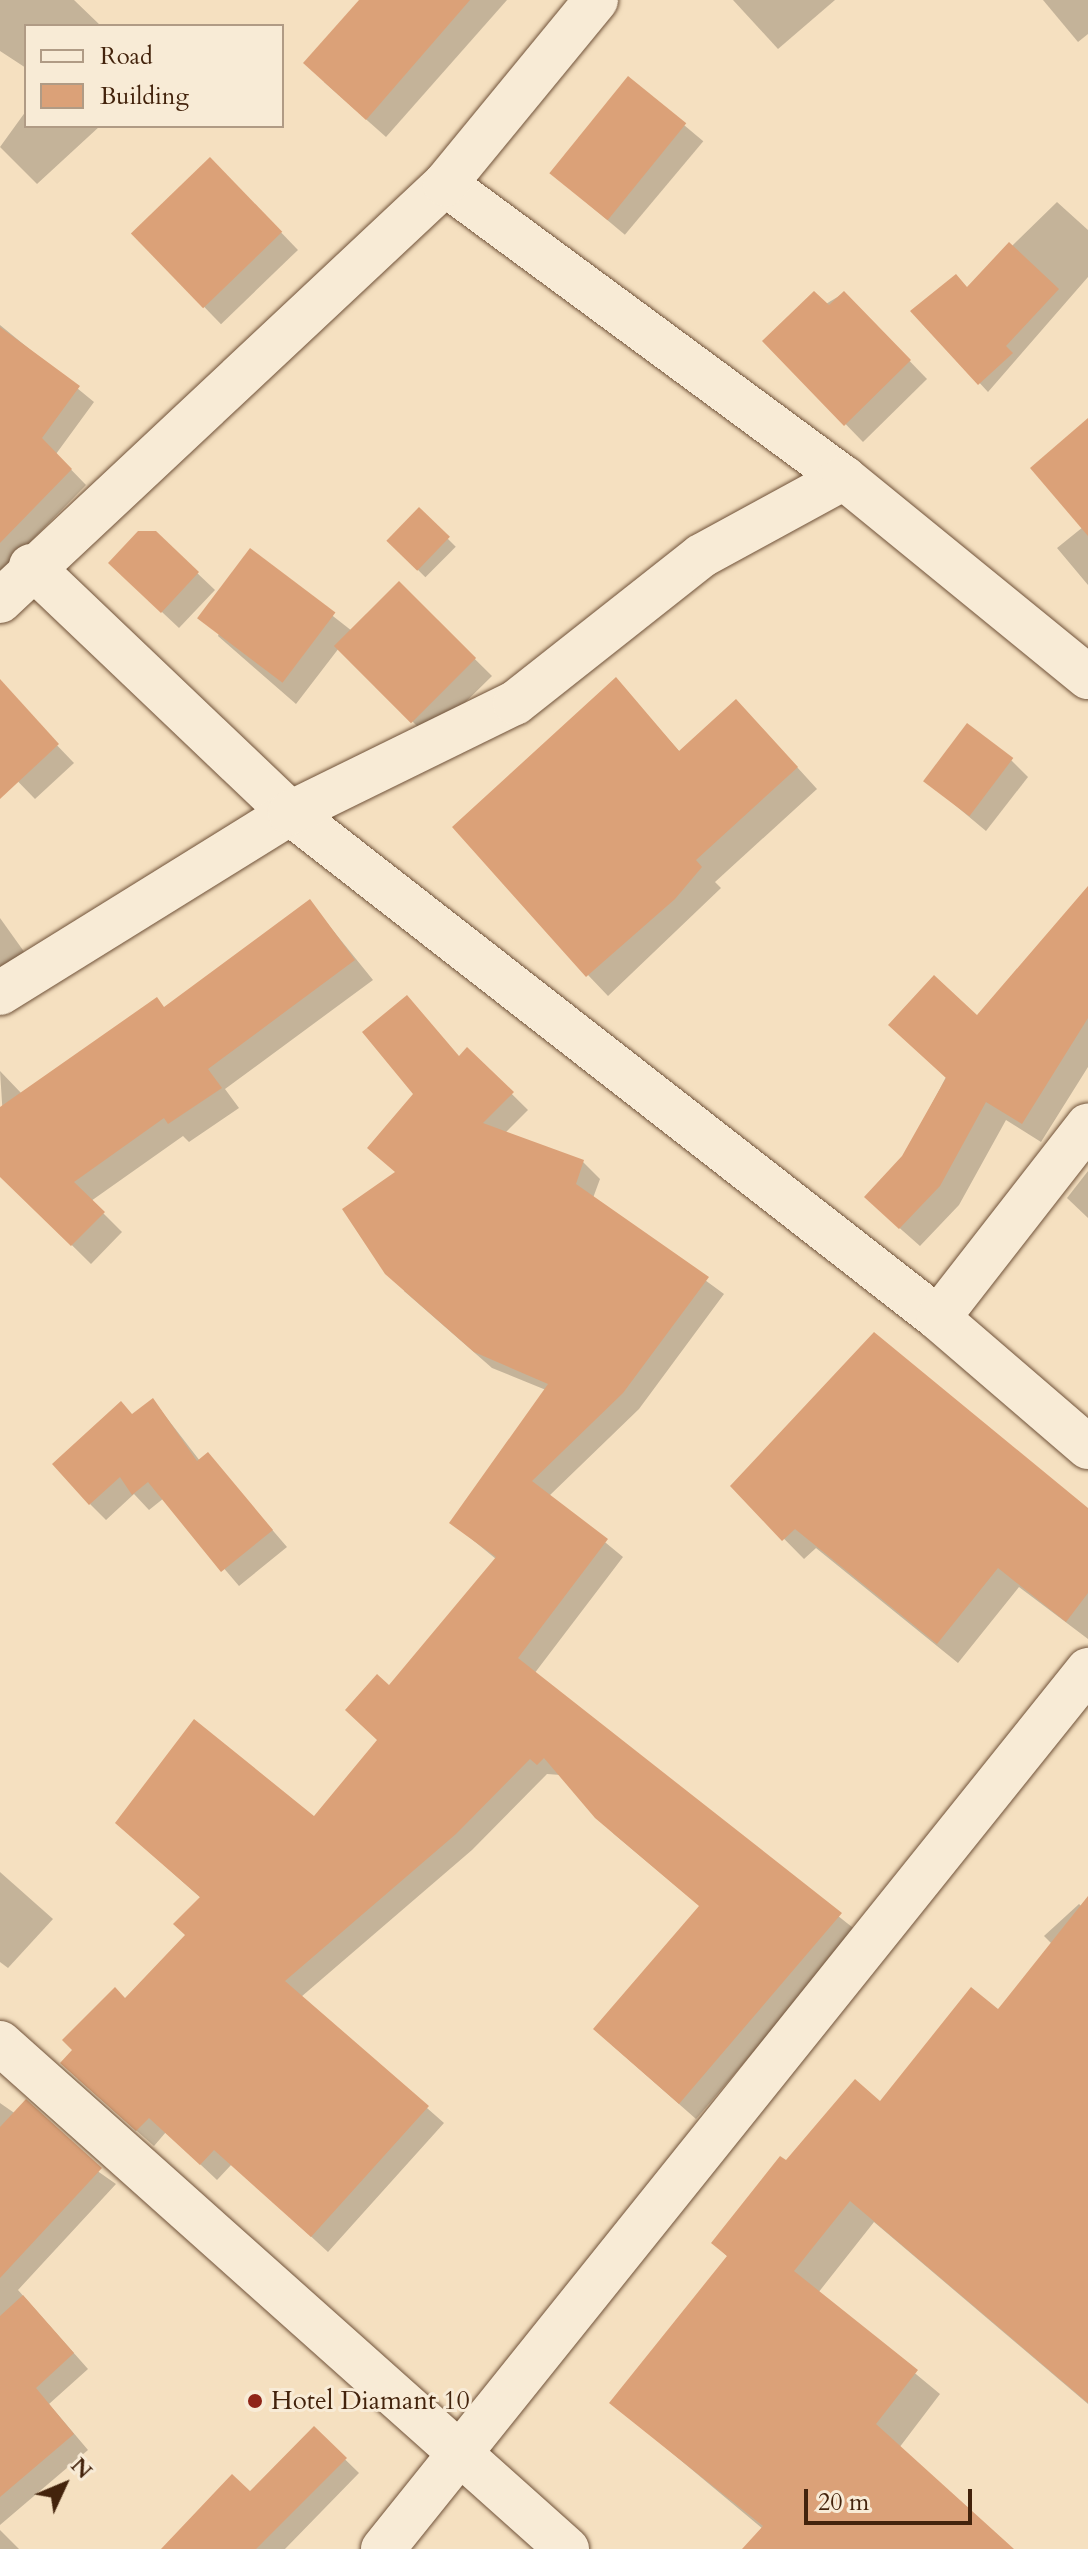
<!DOCTYPE html>
<style>
body{margin:0}
#map{position:relative;width:1088px;height:2549px;overflow:hidden;background:#f5e0c0;font-family:Cardo,serif}
div>[style]{position:absolute}
.shadow>*{inset:0;background:#0003;transform-origin:0 0}
.building>*{inset:0;background:#dba178;transform-origin:0 0}
.roads{filter:drop-shadow(0 0 2px #705239) drop-shadow(0 0 2px #705239)}
.street>*{height:44px;margin:-22px;padding:0 22px;transform-origin:22px;border-radius:22px;background:#f8ebd6}
.dots>*{width:22px;height:22px;translate:-50% -50%;box-sizing:border-box;border:4px solid #f8ebd6;border-radius:50%}
span{translate:-50% -50%;white-space:nowrap;text-align:center;line-height:1.15;-webkit-text-stroke:6px #f8ebd6;paint-order:stroke}
.poi-label{font-size:26px;color:#43230c}
.left{translate:0 -50%;text-align:left}
.legend{position:absolute;left:24px;top:24px;width:260px;height:104px;box-sizing:border-box;background:#f8ebd6;border:2px solid #b09b85;margin:0;padding:10px 14px;list-style:none;font-size:24px;color:#43230c}
.legend li{display:flex;align-items:center;gap:16px;height:40px}
.legend b{width:40px;border:2px solid #b09b85}
.north{position:absolute;left:24px;top:2445px;width:80px;height:80px;-webkit-text-stroke:6px #f8ebd6;paint-order:stroke;rotate:46deg;font-size:22px;font-weight:700;line-height:32px;text-align:center;color:#43230c}
.north::after{content:'';display:block;margin:auto;width:28px;height:36px;background:#43230c;clip-path:polygon(50% 0,100% 100%,50% 72%,0 100%)}
.scale{position:absolute;left:804px;top:2489px;width:168px;height:36px;box-sizing:border-box;border:4px solid #43230c;border-top:0;padding-left:10px;font-size:24px;line-height:28px;white-space:nowrap;color:#43230c;-webkit-text-stroke:6px #f8ebd6;paint-order:stroke}
</style>
<div id="map">
<div class="shadow">
<div style="clip-path:polygon(0 0,74px 0,101px 26px,26px 26px,26px 68px,0 51px)"></div>
<div style="clip-path:polygon(361px 0,507px 0,386px 137px,324px 82px)"></div>
<div style="clip-path:polygon(733px 0,835px 0,778px 49px)"></div>
<div style="clip-path:polygon(1043px 0,1088px 0,1088px 34px,1078px 42px)"></div>
<div style="left:629px;top:79px;width:97px;height:122px;rotate:40deg"></div>
<div style="clip-path:polygon(26px 111px,26px 126px,100px 126px,37px 184px,0 147px)"></div>
<div style="left:216px;top:165px;width:118px;height:107px;rotate:46deg"></div>
<div style="clip-path:polygon(1057px 202px,1088px 230px,1088px 277px,988px 392px,913px 311px,968px 289px)"></div>
<div style="clip-path:polygon(844px 293px,927px 379px,863px 442px,765px 341px)"></div>
<div style="clip-path:polygon(0 325px,94px 402px,56px 454px,86px 485px,0 573px)"></div>
<div style="clip-path:polygon(1088px 421px,1088px 585px,1057px 548px,1083px 527px)"></div>
<div style="left:419px;top:510px;width:52px;height:43px;rotate:45deg"></div>
<div style="clip-path:polygon(155px 533px,215px 590px,179px 628px,128px 580px)"></div>
<div style="clip-path:polygon(250px 551px,352px 631px,399px 584px,492px 676px,429px 738px,339px 648px,296px 704px,218px 636px)"></div>
<div style="clip-path:polygon(616px 680px,680px 752px,756px 722px,817px 789px,715px 882px,721px 888px,608px 996px,588px 975px)"></div>
<div style="clip-path:polygon(0 686px,74px 763px,35px 799px,0 763px)"></div>
<div style="clip-path:polygon(1011px 760px,1028px 777px,986px 831px,925px 780px)"></div>
<div style="clip-path:polygon(1088px 887px,1088px 1067px,1041px 1142px,1006px 1120px,959px 1205px,920px 1246px,886px 1216px,904px 1157px,977px 1018px)"></div>
<div style="clip-path:polygon(310px 902px,373px 980px,225px 1089px,239px 1108px,189px 1142px,183px 1136px,91px 1201px,122px 1232px,91px 1264px,7px 1181px,0 1071px,22px 1094px,165px 1008px)"></div>
<div style="clip-path:polygon(0 918px,30px 960px,0 978px)"></div>
<div style="clip-path:polygon(467px 1050px,528px 1110px,505px 1133px,583px 1162px,600px 1179px,593px 1198px,724px 1294px,639px 1409px,549px 1496px,623px 1557px,534px 1674px,857px 1931px,696px 2119px,612px 2045px,701px 1907px,614px 1834px,561px 1775px,547px 1774px,472px 1850px,301px 1997px,444px 2123px,328px 2252px,232px 2164px,217px 2180px,166px 2132px,154px 2146px,78px 2079px,125px 2001px,188px 1935px,202px 1899px,117px 1823px,315px 1819px,380px 1741px,389px 1688px,496px 1559px,452px 1523px,546px 1390px,492px 1368px,404px 1291px,397px 1174px)"></div>
<div style="clip-path:polygon(1088px 1171px,1088px 1218px,1067px 1198px)"></div>
<div style="clip-path:polygon(153px 1400px,200px 1461px,208px 1455px,287px 1547px,239px 1586px,164px 1498px,149px 1510px,134px 1494px,106px 1520px,90px 1504px,133px 1415px)"></div>
<div style="clip-path:polygon(732px 1486px,1088px 1509px,1088px 1639px,1019px 1587px,958px 1663px,816px 1548px,804px 1559px)"></div>
<div style="clip-path:polygon(0 1872px,53px 1919px,8px 1968px,0 1962px)"></div>
<div style="clip-path:polygon(1079px 1904px,1088px 1912px,1088px 2404px,874px 2222px,818px 2293px,940px 2394px,899px 2448px,1010px 2549px,745px 2549px,763px 2529px,612px 2403px,729px 2258px,714px 2243px,999px 2011px,1052px 1944px,1044px 1936px)"></div>
<div style="clip-path:polygon(0 2103px,116px 2184px,18px 2290px,88px 2369px,49px 2404px,88px 2450px,0 2525px)"></div>
<div style="clip-path:polygon(314px 2429px,359px 2473px,285px 2549px,172px 2549px,250px 2494px)"></div>
<div style="clip-path:polygon(0 2530px,19px 2549px,0 2549px)"></div>
</div>
<div class="building">
<div style="clip-path:polygon(359px 0,470px 0,366px 120px,303px 63px)"></div>
<div style="left:628px;top:76px;width:75px;height:125px;rotate:39deg"></div>
<div style="left:210px;top:157px;width:104px;height:110px;rotate:46deg"></div>
<div style="clip-path:polygon(1009px 242px,1059px 289px,1006px 346px,1013px 353px,978px 385px,910px 311px,956px 274px,967px 287px)"></div>
<div style="clip-path:polygon(814px 291px,829px 305px,844px 291px,911px 360px,844px 426px,762px 341px)"></div>
<div style="clip-path:polygon(0 327px,80px 386px,42px 438px,72px 469px,0 543px)"></div>
<div style="clip-path:polygon(1088px 418px,1088px 536px,1030px 468px)"></div>
<div style="left:419px;top:507px;width:43px;height:47px;rotate:44deg"></div>
<div style="clip-path:polygon(138px 531px,156px 531px,199px 572px,161px 613px,108px 563px)"></div>
<div style="left:250px;top:548px;width:107px;height:88px;rotate:37deg"></div>
<div style="left:399px;top:581px;width:109px;height:92px;rotate:45deg"></div>
<div style="clip-path:polygon(616px 677px,679px 751px,736px 699px,798px 767px,696px 860px,702px 867px,675px 899px,586px 977px,452px 827px)"></div>
<div style="clip-path:polygon(0 679px,59px 744px,0 799px)"></div>
<div style="left:967px;top:723px;width:58px;height:73px;rotate:37deg"></div>
<div style="clip-path:polygon(1088px 886px,1088px 1018px,1022px 1124px,986px 1102px,940px 1186px,899px 1229px,864px 1197px,902px 1156px,946px 1078px,888px 1025px,934px 975px,977px 1015px)"></div>
<div style="clip-path:polygon(310px 899px,355px 960px,208px 1069px,222px 1088px,168px 1124px,164px 1118px,74px 1182px,105px 1212px,71px 1246px,0 1177px,0 1107px,157px 997px,164px 1007px)"></div>
<div style="clip-path:polygon(407px 995px,459px 1056px,467px 1047px,514px 1092px,483px 1123px,584px 1160px,576px 1184px,709px 1277px,623px 1393px,532px 1481px,608px 1539px,518px 1658px,842px 1913px,679px 2104px,593px 2029px,699px 1906px,595px 1818px,544px 1758px,537px 1765px,530px 1759px,456px 1834px,285px 1981px,429px 2106px,311px 2237px,214px 2150px,200px 2165px,149px 2118px,136px 2131px,60px 2063px,72px 2050px,62px 2040px,115px 1987px,125px 1998px,185px 1935px,173px 1924px,200px 1897px,115px 1823px,194px 1719px,314px 1816px,377px 1740px,345px 1710px,377px 1674px,389px 1685px,496px 1557px,449px 1523px,548px 1384px,474px 1352px,385px 1274px,342px 1209px,395px 1172px,367px 1148px,413px 1094px,362px 1032px)"></div>
<div style="clip-path:polygon(874px 1332px,1088px 1508px,1088px 1593px,1066px 1622px,998px 1568px,937px 1644px,795px 1529px,782px 1541px,730px 1486px)"></div>
<div style="clip-path:polygon(153px 1398px,197px 1461px,208px 1452px,273px 1530px,221px 1572px,148px 1482px,132px 1495px,120px 1477px,89px 1505px,52px 1464px,121px 1401px,132px 1414px)"></div>
<div style="clip-path:polygon(1088px 1896px,1088px 2403px,850px 2201px,794px 2271px,918px 2370px,876px 2424px,1014px 2549px,742px 2549px,763px 2526px,609px 2403px,727px 2256px,711px 2243px,780px 2156px,786px 2160px,855px 2079px,880px 2101px,971px 1987px,998px 2009px)"></div>
<div style="clip-path:polygon(26px 2099px,102px 2168px,0 2278px,0 2127px)"></div>
<div style="clip-path:polygon(23px 2295px,74px 2353px,36px 2388px,74px 2434px,0 2497px,0 2316px)"></div>
<div style="clip-path:polygon(314px 2426px,347px 2458px,256px 2549px,161px 2549px,232px 2474px,250px 2491px)"></div>
</div>
<div class="roads">
<div class="street">
<div style="left:445px;top:184px;width:496px;rotate:36.4deg"></div>
<div style="left:31px;top:566px;width:358px;rotate:43.6deg"></div>
<div style="left:290px;top:813px;width:822px;rotate:37.93deg"></div>
<div style="left:938px;top:1318px;width:198px;rotate:40.7deg"></div>
<div style="left:0;top:601px;width:610px;rotate:-43.14deg"></div>
<div style="left:445px;top:184px;width:238px;rotate:-50.6deg"></div>
<div style="left:0;top:993px;width:341px;rotate:-31.8deg"></div>
<div style="left:290px;top:813px;width:250px;rotate:-26.1deg"></div>
<div style="left:515px;top:703px;width:237px;rotate:-38.3deg"></div>
<div style="left:701px;top:556px;width:163px;rotate:-28.6deg"></div>
<div style="left:844px;top:478px;width:315px;rotate:39.2deg"></div>
<div style="left:938px;top:1318px;width:244px;rotate:-52.1deg"></div>
<div style="left:0;top:2043px;width:760px;rotate:41.75deg"></div>
<div style="left:383px;top:2549px;width:1127px;rotate:-51.27deg"></div>
</div>
</div>
<div class="dots">
<div style="left:255px;top:2401px;background:#8f2418"></div>
</div>
<div class="poi-label">
<span class="left" style="left:271px;top:2401px">Hotel Diamant 10</span>
</div>
<ul class="legend">
<li><b style="height:10px;background:#f8ebd6"></b>Road</li>
<li><b style="height:22px;background:#dba178"></b>Building</li>
</ul>
<div class="north">N</div>
<div class="scale">20 m</div>
</div>
